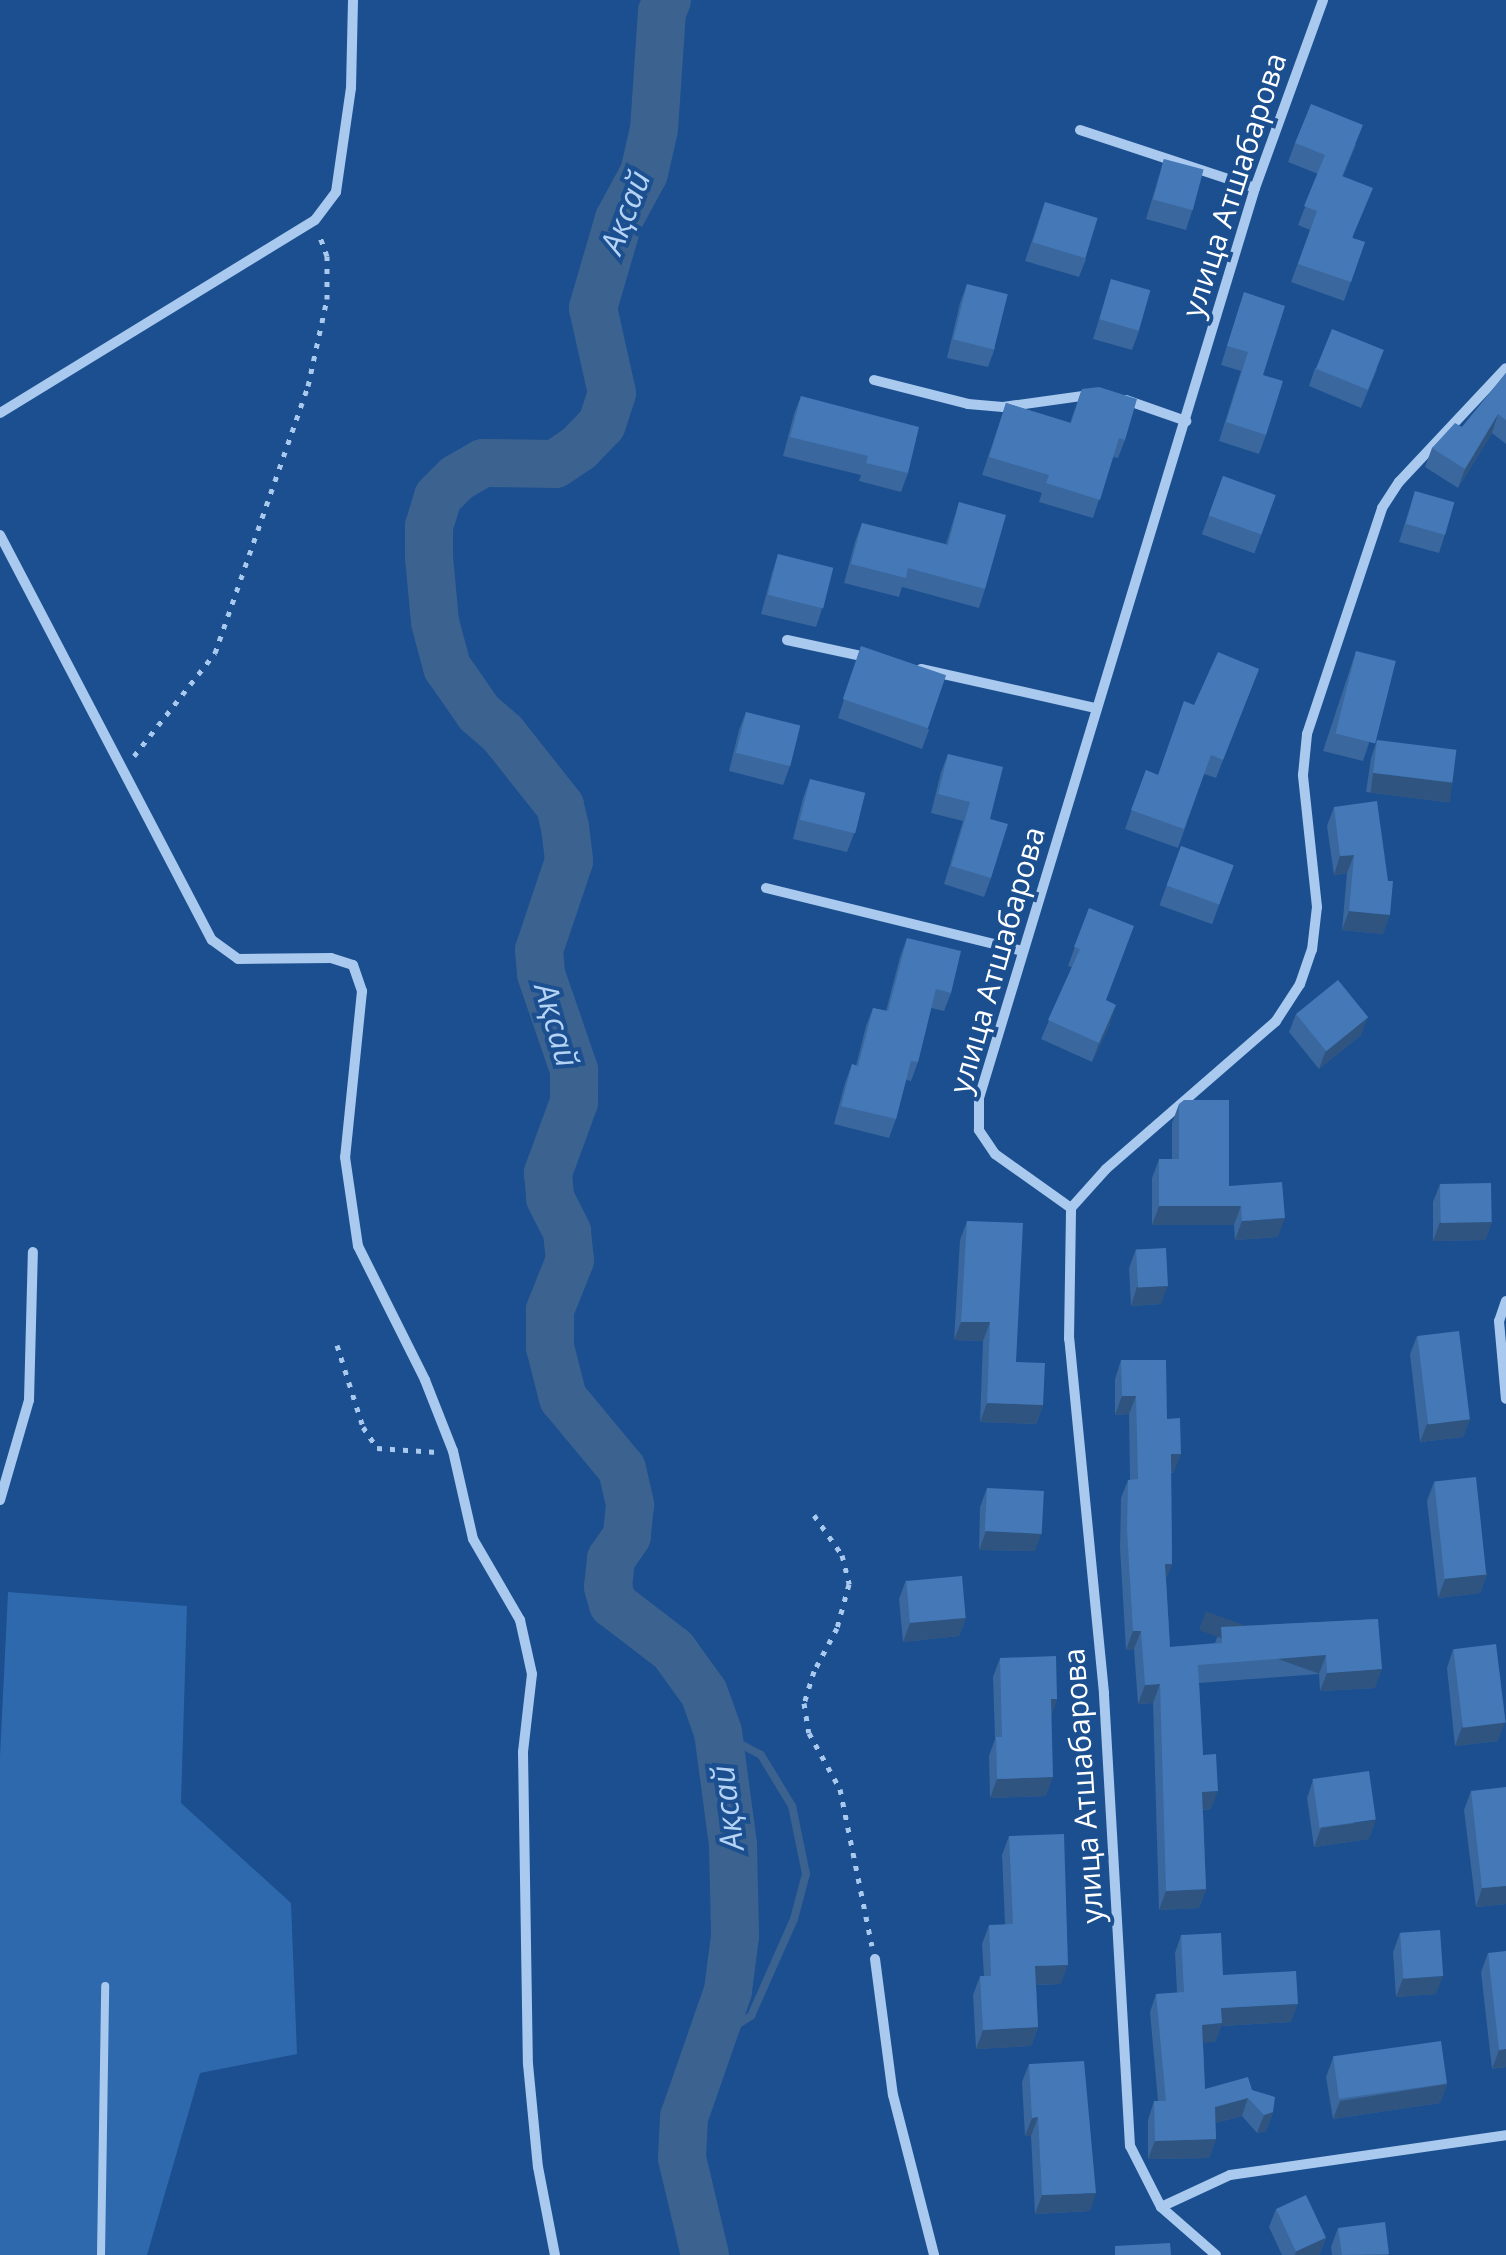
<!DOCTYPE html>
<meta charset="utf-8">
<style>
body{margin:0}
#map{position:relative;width:1506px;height:2255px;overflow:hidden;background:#1b4f8f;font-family:"Open Sans",sans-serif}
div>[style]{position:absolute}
.green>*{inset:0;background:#2e69ad}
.stream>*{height:8px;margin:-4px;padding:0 4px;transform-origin:4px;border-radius:4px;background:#3c6290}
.river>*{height:48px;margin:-24px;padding:0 24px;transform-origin:24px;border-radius:24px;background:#3c6290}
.path>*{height:5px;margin-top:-2.5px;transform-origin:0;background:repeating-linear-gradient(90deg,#a9c9ee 0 5px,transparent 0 13px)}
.service>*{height:8px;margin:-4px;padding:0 4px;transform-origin:4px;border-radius:4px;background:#a9c9ee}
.minor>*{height:10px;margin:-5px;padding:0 5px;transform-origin:5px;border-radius:5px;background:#a9c9ee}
.wall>*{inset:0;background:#3a679d;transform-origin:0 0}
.shaded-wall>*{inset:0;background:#305480;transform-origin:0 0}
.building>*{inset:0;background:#4478b7;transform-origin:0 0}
span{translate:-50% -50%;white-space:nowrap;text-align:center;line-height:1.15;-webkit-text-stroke:8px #1b4f8f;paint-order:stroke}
.street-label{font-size:30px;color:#fff}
.water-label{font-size:32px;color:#b5d3f5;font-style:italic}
</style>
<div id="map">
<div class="green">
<div style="clip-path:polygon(8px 1592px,187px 1606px,181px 1803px,291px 1903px,297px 2054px,200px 2073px,147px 2255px,0 2255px,0 1756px)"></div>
</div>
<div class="stream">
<div style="left:710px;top:2042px;width:49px;rotate:-32.4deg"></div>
<div style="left:751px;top:2016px;width:106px;rotate:-66.1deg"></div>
<div style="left:794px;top:1919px;width:47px;rotate:-75.1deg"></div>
<div style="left:806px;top:1874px;width:69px;rotate:-101.6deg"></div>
<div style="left:792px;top:1806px;width:60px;rotate:-121.3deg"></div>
<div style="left:761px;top:1755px;width:49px;rotate:-151.9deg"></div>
</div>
<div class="river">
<div style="left:667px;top:0;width:13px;rotate:113deg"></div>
<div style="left:662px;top:12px;width:117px;rotate:93.9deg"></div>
<div style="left:654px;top:129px;width:45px;rotate:102.8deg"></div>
<div style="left:644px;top:173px;width:52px;rotate:118.5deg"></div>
<div style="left:619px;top:219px;width:93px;rotate:106.3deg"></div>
<div style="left:593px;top:308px;width:87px;rotate:77.4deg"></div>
<div style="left:612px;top:393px;width:33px;rotate:108deg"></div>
<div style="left:602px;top:424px;width:33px;rotate:134deg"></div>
<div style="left:579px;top:448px;width:29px;rotate:146deg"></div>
<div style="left:555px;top:464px;width:72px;rotate:-179.2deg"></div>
<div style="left:483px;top:463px;width:30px;rotate:150deg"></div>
<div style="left:457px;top:478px;width:27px;rotate:135deg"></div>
<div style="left:438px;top:497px;width:30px;rotate:107deg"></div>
<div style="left:429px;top:526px;width:31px;rotate:90deg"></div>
<div style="left:429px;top:557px;width:65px;rotate:84.7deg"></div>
<div style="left:435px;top:622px;width:47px;rotate:75.1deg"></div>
<div style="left:447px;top:667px;width:56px;rotate:55.2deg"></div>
<div style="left:479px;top:713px;width:32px;rotate:41deg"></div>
<div style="left:503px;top:734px;width:92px;rotate:51.6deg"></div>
<div style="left:560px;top:806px;width:22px;rotate:77deg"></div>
<div style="left:565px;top:827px;width:34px;rotate:83deg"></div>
<div style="left:569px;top:861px;width:94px;rotate:108.6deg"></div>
<div style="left:539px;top:950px;width:24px;rotate:85deg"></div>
<div style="left:541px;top:974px;width:102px;rotate:71deg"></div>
<div style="left:574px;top:1070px;width:32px;rotate:90deg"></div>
<div style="left:574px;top:1102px;width:76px;rotate:110.1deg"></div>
<div style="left:548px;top:1173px;width:25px;rotate:85deg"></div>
<div style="left:550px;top:1198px;width:38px;rotate:63deg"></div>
<div style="left:567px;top:1232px;width:28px;rotate:84deg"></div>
<div style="left:570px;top:1260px;width:54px;rotate:111.8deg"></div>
<div style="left:550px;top:1310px;width:37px;rotate:90deg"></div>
<div style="left:550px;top:1347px;width:53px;rotate:75.7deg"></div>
<div style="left:563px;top:1398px;width:92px;rotate:50.3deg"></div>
<div style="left:622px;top:1469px;width:37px;rotate:77deg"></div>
<div style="left:630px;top:1505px;width:31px;rotate:96deg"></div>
<div style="left:627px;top:1536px;width:28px;rotate:125deg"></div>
<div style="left:611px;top:1559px;width:28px;rotate:96deg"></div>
<div style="left:608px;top:1587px;width:18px;rotate:74deg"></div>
<div style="left:613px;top:1604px;width:76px;rotate:37.5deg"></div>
<div style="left:673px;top:1650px;width:53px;rotate:54.2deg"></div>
<div style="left:704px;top:1693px;width:41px;rotate:70.3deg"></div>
<div style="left:718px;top:1732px;width:114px;rotate:82.4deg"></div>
<div style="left:733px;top:1845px;width:91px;rotate:88.7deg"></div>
<div style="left:735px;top:1936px;width:55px;rotate:97.3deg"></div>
<div style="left:728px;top:1991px;width:133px;rotate:109.2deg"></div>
<div style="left:684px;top:2117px;width:41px;rotate:92.8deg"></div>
<div style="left:682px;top:2158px;width:100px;rotate:76.7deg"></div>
</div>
<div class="path">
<div style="left:134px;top:756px;width:131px;rotate:-51.8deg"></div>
<div style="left:215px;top:653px;width:283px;rotate:-70.8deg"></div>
<div style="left:308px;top:386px;width:89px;rotate:-77.7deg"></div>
<div style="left:327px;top:299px;width:43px;rotate:-90deg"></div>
<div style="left:327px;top:256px;width:23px;rotate:-110deg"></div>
<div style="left:337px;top:1345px;width:86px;rotate:72.4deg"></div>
<div style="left:363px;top:1427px;width:25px;rotate:56deg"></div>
<div style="left:377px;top:1448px;width:60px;rotate:3.8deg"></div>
<div style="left:814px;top:1515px;width:49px;rotate:55deg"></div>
<div style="left:842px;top:1555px;width:30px;rotate:76deg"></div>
<div style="left:849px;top:1584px;width:46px;rotate:105.3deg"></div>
<div style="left:837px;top:1628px;width:49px;rotate:118.1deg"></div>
<div style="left:814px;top:1671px;width:34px;rotate:107deg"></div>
<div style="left:804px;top:1703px;width:30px;rotate:81deg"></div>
<div style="left:809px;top:1733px;width:64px;rotate:61deg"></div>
<div style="left:840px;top:1789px;width:160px;rotate:78.5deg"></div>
</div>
<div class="service">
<div style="left:101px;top:2255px;width:269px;rotate:-89.1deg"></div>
</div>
<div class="minor">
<div style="left:1080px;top:130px;width:184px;rotate:18.3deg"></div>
<div style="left:874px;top:380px;width:97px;rotate:14.3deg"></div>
<div style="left:968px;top:404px;width:35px;rotate:5deg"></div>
<div style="left:1003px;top:407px;width:88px;rotate:-7.9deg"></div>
<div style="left:1126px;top:400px;width:64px;rotate:19.3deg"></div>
<div style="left:0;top:413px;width:369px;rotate:-31.5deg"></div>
<div style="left:315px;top:220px;width:35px;rotate:-53deg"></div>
<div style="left:336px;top:192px;width:105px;rotate:-81.8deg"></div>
<div style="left:351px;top:88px;width:88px;rotate:-88.7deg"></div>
<div style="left:0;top:535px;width:457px;rotate:62.4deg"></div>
<div style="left:212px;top:940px;width:32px;rotate:36deg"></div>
<div style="left:238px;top:959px;width:93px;rotate:-0.6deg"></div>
<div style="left:331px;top:958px;width:23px;rotate:18deg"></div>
<div style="left:353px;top:965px;width:28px;rotate:71deg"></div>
<div style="left:362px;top:991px;width:167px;rotate:95.8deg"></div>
<div style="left:345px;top:1157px;width:90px;rotate:81.7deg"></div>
<div style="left:358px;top:1246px;width:150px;rotate:63.4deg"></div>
<div style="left:425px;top:1380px;width:76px;rotate:68.5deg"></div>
<div style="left:453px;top:1451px;width:90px;rotate:77.2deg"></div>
<div style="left:473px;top:1539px;width:94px;rotate:59.9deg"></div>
<div style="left:520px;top:1620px;width:55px;rotate:77.5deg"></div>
<div style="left:532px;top:1674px;width:79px;rotate:96.6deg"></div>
<div style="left:523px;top:1752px;width:312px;rotate:89.1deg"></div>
<div style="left:528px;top:2064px;width:103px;rotate:84.5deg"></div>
<div style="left:538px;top:2167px;width:90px;rotate:79.1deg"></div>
<div style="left:787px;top:640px;width:85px;rotate:12.2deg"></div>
<div style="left:921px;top:669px;width:179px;rotate:12.6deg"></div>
<div style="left:766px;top:888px;width:264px;rotate:13.8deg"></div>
<div style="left:1071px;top:1208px;width:52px;rotate:-48.1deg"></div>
<div style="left:1106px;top:1169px;width:225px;rotate:-41deg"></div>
<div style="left:1276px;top:1021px;width:44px;rotate:-57deg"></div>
<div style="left:1300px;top:984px;width:36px;rotate:-71deg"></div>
<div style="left:1312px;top:950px;width:43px;rotate:-83.4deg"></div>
<div style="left:1317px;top:907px;width:133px;rotate:-96.1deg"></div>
<div style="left:1303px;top:775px;width:41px;rotate:-84.4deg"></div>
<div style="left:1307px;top:734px;width:238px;rotate:-71.6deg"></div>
<div style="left:1382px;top:508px;width:31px;rotate:-57deg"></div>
<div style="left:1399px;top:482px;width:156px;rotate:-46.8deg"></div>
<div style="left:1506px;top:1301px;width:21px;rotate:109deg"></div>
<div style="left:1499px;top:1321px;width:78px;rotate:84.9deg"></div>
<div style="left:0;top:1500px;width:104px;rotate:-73.8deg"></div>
<div style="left:29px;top:1400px;width:148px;rotate:-88.5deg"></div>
<div style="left:875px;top:1959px;width:137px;rotate:82.5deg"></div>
<div style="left:893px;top:2095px;width:165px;rotate:75.6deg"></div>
<div style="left:1161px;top:2207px;width:76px;rotate:-24.9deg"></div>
<div style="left:1230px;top:2175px;width:279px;rotate:-8.2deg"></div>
<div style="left:1216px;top:2255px;width:73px;rotate:-138.9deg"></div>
<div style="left:1161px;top:2207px;width:68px;rotate:-116.9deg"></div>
<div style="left:1130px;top:2146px;width:454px;rotate:-93.3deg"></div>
<div style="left:1104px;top:1693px;width:356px;rotate:-95.6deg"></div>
<div style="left:1069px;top:1339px;width:131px;rotate:-89.1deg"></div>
<div style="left:1071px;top:1208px;width:93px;rotate:-144.6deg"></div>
<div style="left:995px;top:1154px;width:29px;rotate:-124deg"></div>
<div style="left:979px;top:1130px;width:32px;rotate:-90deg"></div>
<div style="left:979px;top:1098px;width:951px;rotate:-73.13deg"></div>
<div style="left:1255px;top:188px;width:200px;rotate:-70.1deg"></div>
</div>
<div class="wall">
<div style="clip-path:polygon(1295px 143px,1356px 144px,1343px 176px,1353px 238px,1365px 242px,1344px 301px,1291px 282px,1310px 230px,1298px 225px,1318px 174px,1288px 162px)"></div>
<div style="clip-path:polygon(1164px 159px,1192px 211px,1186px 230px,1146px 219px)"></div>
<div style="clip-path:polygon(1045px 202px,1086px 259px,1079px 277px,1025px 261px)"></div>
<div style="clip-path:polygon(1111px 279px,1139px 331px,1132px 350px,1093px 339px)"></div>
<div style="clip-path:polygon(967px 284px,995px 348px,988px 367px,947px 358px,960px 303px)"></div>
<div style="clip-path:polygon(1244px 292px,1263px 375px,1266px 435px,1259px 454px,1219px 441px,1241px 371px,1221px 365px)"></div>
<div style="clip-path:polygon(1315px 368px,1377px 369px,1361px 408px,1309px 386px)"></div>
<div style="clip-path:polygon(1506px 373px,1506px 444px,1492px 433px,1458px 488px,1425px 467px,1432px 448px,1462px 427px)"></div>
<div style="clip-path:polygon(1082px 389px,1125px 440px,1118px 458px,1113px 457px,1093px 518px,1039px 502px,1042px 493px,982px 475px,1006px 403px,1070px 423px)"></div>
<div style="clip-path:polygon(801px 396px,908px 473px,901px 492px,859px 481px,861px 475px,783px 456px,794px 414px)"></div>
<div style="left:1223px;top:476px;width:56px;height:62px;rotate:20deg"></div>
<div style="clip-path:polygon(1415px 491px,1445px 534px,1439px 553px,1399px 542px)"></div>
<div style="clip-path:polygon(959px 502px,985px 589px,979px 608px,902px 587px,899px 597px,844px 583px,855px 542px,862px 523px,946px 544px)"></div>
<div style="clip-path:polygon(778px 554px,822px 609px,816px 627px,761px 614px,772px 573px)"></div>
<div style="clip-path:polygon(861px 646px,929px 730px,922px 749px,838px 718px)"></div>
<div style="clip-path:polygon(1356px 651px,1369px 743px,1363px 761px,1323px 751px)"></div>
<div style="clip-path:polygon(1259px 669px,1216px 778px,1204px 774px,1178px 848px,1125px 829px,1146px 770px,1158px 775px)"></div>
<div style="clip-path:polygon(746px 712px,790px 766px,783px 785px,729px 771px,739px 730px)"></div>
<div style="clip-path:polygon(1377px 740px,1452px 783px,1445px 802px,1366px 792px,1371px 758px)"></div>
<div style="clip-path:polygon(948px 754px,990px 819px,991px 878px,984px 897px,944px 884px,963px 821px,931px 813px,941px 772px)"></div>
<div style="clip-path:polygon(810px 779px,854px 834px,847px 852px,793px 839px,803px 798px)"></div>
<div style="clip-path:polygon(1334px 807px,1388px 881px,1383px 934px,1342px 930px,1347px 873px,1334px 875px,1327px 826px)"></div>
<div style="left:1181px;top:846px;width:56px;height:63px;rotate:20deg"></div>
<div style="clip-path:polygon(1089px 908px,1110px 1024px,1092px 1062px,1041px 1039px,1072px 967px,1068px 966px)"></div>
<div style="clip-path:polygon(907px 938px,951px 993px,944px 1011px,931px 1008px,918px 1062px,911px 1081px,906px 1080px,896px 1119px,889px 1138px,834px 1124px,845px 1083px,852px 1064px,856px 1066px,866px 1026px,873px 1008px,886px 1011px,900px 957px)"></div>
<div style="clip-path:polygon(1296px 1014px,1361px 1035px,1319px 1069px,1289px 1032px)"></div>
<div style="clip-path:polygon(1179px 1104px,1229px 1186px,1278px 1237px,1235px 1240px,1234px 1225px,1152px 1225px,1152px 1178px,1159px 1159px,1172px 1159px,1172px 1123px)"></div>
<div style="clip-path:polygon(1440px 1184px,1492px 1222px,1485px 1240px,1433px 1241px,1433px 1202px)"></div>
<div style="clip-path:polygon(967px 1221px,1016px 1362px,1043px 1405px,1036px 1424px,980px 1422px,983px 1341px,954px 1340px,960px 1240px)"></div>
<div style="clip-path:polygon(1136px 1249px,1161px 1304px,1131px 1306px,1129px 1268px)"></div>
<div style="clip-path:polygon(1417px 1336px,1470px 1419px,1463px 1437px,1420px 1442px,1410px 1354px)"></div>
<div style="clip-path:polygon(1121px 1360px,1167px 1419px,1174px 1472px,1171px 1473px,1172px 1564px,1166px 1579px,1170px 1647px,1215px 1643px,1221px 1627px,1378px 1619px,1375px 1688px,1320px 1691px,1319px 1674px,1199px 1683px,1203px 1755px,1211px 1809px,1203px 1810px,1206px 1889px,1199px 1908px,1159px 1910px,1153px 1703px,1138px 1704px,1134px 1649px,1126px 1650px,1120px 1548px,1121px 1498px,1128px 1480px,1130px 1480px,1129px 1414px,1115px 1415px,1115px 1379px)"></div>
<div style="clip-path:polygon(1434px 1482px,1487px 1574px,1480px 1593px,1438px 1598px,1427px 1501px)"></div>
<div style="clip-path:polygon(987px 1488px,1035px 1551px,979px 1550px,980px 1507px)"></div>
<div style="clip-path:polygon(906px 1580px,966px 1618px,959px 1636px,903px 1642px,899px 1599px)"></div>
<div style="clip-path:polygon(1453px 1649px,1498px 1741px,1455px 1746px,1447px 1668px)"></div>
<div style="clip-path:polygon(1000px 1658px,1057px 1699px,1051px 1716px,1046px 1796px,990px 1798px,989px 1756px,995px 1739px,993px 1677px)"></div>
<div style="clip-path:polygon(1313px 1780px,1369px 1839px,1314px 1847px,1307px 1798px)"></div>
<div style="clip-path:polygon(1471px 1791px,1506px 1904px,1476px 1907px,1464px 1810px)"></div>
<div style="clip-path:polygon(1009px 1836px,1061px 1984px,1036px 1985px,1038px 2027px,1031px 2046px,976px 2049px,973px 1995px,980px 1976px,984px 1976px,982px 1944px,989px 1925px,1005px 1925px,1002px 1855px)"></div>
<div style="clip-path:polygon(1400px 1933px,1436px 1994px,1396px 1997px,1393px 1952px)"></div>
<div style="clip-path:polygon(1181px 1935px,1223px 1975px,1291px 2022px,1221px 2026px,1215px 2042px,1203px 2042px,1205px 2089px,1252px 2090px,1273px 2112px,1266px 2131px,1257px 2133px,1242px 2116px,1215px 2123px,1216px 2139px,1209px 2158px,1148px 2159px,1148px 2120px,1154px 2101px,1158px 2101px,1150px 2012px,1156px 1994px,1177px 1993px,1175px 1953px)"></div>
<div style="clip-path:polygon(1488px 1953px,1506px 2067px,1492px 2069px,1481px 1972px)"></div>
<div style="clip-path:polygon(1333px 2058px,1447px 2084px,1440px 2103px,1333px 2119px,1326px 2077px)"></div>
<div style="clip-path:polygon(1029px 2064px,1090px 2211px,1035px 2214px,1031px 2136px,1025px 2136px,1022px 2082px)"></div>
<div style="clip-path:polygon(1276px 2209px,1326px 2238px,1319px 2255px,1282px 2255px,1269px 2227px)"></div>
<div style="clip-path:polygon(1338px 2228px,1389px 2255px,1332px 2255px,1331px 2247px)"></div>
</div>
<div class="shaded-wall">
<div style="clip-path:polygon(1498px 414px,1492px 433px,1458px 488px,1465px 469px)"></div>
<div style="left:1373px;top:773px;width:80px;height:20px;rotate:7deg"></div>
<div style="clip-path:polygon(1354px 855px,1347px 873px,1334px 875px,1340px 856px)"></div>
<div style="clip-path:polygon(1349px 911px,1390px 915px,1383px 934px,1342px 930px)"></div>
<div style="clip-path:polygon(1116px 1005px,1110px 1024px,1092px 1062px,1099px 1043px)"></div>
<div style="clip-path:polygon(1368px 1017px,1361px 1035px,1319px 1069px,1326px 1050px)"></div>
<div style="clip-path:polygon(1159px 1206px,1241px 1206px,1234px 1225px,1152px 1225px)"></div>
<div style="clip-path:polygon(1285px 1218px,1278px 1237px,1235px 1240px,1242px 1221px)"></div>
<div style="clip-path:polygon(1440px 1222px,1492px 1222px,1485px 1240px,1433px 1241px)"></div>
<div style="clip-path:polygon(1168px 1286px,1161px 1304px,1131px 1306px,1137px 1287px)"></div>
<div style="clip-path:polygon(961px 1322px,990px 1322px,983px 1341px,954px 1340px)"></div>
<div style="clip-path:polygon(1122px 1396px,1136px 1396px,1129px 1414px,1115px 1415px)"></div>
<div style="clip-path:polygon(987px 1403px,1043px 1405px,1036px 1424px,980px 1422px)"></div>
<div style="clip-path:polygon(1470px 1419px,1463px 1437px,1420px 1442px,1427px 1424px)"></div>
<div style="clip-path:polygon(1171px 1454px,1181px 1454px,1174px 1472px,1164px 1473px)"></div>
<div style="clip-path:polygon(986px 1531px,1042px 1533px,1035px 1551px,979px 1550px)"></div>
<div style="clip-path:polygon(1165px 1564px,1172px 1564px,1165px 1582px)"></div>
<div style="clip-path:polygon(1487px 1574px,1480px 1593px,1438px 1598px,1445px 1579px)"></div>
<div style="clip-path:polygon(966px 1618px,959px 1636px,903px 1642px,910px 1623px)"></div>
<div style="clip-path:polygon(1133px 1631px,1141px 1631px,1134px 1649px,1126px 1650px)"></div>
<div style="left:1326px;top:1655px;width:20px;height:128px;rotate:110deg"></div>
<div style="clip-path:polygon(1382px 1669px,1375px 1688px,1320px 1691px,1327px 1673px)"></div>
<div style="clip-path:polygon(1160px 1684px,1153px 1703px,1138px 1704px,1145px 1685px)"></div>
<div style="clip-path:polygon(1051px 1699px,1057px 1699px,1051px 1718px)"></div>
<div style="clip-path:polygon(1505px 1722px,1498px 1741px,1455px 1746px,1462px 1727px)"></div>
<div style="clip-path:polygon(1053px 1777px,1046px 1796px,990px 1798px,997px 1779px)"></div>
<div style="clip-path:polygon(1218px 1791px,1211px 1809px,1196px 1810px,1202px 1792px)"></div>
<div style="clip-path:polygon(1376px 1820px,1369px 1839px,1314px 1847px,1321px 1828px)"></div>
<div style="clip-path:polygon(1506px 1886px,1506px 1904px,1476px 1907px,1482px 1888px)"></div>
<div style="clip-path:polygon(1206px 1889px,1199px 1908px,1159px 1910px,1166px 1891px)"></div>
<div style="clip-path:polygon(1068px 1965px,1061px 1984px,1028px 1985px,1035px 1966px)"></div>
<div style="clip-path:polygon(1443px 1976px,1436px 1994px,1396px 1997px,1403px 1978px)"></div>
<div style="clip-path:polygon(1298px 2004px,1291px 2022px,1221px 2026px,1215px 2042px,1195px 2043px,1202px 2025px,1221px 2008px)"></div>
<div style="clip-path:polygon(1038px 2027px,1031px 2046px,976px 2049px,983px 2030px)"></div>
<div style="clip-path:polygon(1506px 2049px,1506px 2067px,1492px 2069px,1499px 2050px)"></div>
<div style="clip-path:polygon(1447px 2084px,1440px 2103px,1333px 2119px,1340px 2101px)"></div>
<div style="clip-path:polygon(1248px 2098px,1242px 2116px,1208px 2125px,1215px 2107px)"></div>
<div style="clip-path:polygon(1273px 2112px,1266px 2131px,1257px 2133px,1264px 2115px)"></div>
<div style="clip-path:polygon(1038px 2117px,1031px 2136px,1025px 2136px,1032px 2118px)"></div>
<div style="clip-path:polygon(1216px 2139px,1209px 2158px,1148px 2159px,1155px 2141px)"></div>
<div style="clip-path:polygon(1096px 2193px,1090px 2211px,1035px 2214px,1042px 2195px)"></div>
<div style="clip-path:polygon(1326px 2238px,1319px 2255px,1295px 2255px,1296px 2251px)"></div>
</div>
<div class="building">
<div style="clip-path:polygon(1311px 104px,1363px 125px,1342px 176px,1373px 188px,1352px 238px,1365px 242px,1351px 282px,1298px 264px,1317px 211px,1304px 206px,1325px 155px,1295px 143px)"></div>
<div style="left:1164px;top:159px;width:41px;height:42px;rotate:15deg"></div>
<div style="left:1045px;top:202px;width:55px;height:42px;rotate:17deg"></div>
<div style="left:1111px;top:279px;width:41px;height:42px;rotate:16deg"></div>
<div style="left:967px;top:284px;width:42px;height:57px;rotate:14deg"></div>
<div style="clip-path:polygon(1244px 292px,1285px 306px,1263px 375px,1283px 381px,1266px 435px,1226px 422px,1248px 352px,1227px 346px)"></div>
<div style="left:1332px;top:329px;width:56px;height:43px;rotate:22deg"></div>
<div style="clip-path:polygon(1506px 373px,1506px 420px,1498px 414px,1465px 469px,1432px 448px,1455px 423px,1462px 427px)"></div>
<div style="clip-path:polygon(1099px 387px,1137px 399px,1125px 440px,1119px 438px,1100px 500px,1046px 483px,1049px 475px,989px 457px,1006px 403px,1071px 423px,1082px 389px)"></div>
<div style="clip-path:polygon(801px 396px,919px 427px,908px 473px,866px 463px,868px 456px,790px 437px)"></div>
<div style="left:1223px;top:476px;width:56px;height:42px;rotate:20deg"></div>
<div style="left:1415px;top:491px;width:41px;height:34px;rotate:16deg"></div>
<div style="clip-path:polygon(959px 502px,1006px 515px,985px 589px,908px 568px,906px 578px,851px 564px,862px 523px,948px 545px)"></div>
<div style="left:778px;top:554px;width:57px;height:42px;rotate:14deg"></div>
<div style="left:861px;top:646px;width:90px;height:56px;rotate:19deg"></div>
<div style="left:1356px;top:651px;width:41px;height:85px;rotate:14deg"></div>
<div style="clip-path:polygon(1218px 652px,1259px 669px,1223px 760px,1211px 755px,1184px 829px,1131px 810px,1146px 770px,1158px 775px,1184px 701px,1194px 705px)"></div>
<div style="left:746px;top:712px;width:56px;height:42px;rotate:14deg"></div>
<div style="left:1377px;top:740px;width:80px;height:33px;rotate:7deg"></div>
<div style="clip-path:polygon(948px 754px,1003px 767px,990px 819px,1008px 824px,991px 878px,951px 866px,970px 802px,938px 794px)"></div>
<div style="left:810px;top:779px;width:57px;height:42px;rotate:14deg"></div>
<div style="clip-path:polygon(1377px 801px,1388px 881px,1393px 881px,1390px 915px,1349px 911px,1354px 855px,1340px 856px,1334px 807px)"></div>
<div style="left:1181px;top:846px;width:56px;height:42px;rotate:20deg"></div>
<div style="clip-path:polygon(1089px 908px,1134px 926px,1106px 1000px,1116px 1005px,1099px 1043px,1048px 1020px,1080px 949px,1074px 947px)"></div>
<div style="clip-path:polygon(907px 938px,961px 951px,951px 993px,936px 989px,918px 1062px,911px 1061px,896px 1119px,841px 1106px,852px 1064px,858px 1066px,873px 1008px,888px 1011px)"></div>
<div style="left:1338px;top:980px;width:48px;height:54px;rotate:51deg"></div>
<div style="clip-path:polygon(1184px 1100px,1229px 1100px,1229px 1186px,1282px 1182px,1285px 1218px,1242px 1221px,1241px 1206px,1159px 1206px,1159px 1159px,1179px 1159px,1179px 1104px)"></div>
<div style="left:1491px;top:1183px;width:39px;height:51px;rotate:89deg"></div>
<div style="clip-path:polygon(967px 1221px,1023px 1223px,1016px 1362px,1045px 1363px,1043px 1405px,987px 1403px,990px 1322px,961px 1322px)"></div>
<div style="left:1166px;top:1248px;width:38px;height:30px;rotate:87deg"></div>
<div style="left:1459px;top:1331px;width:89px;height:42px;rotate:83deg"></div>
<div style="clip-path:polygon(1121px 1360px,1166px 1360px,1167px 1419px,1180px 1418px,1181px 1454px,1171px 1454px,1172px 1564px,1165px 1564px,1170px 1647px,1222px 1643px,1221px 1627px,1378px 1619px,1382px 1669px,1327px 1673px,1326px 1655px,1198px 1665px,1203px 1755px,1216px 1754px,1218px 1791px,1202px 1792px,1206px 1889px,1166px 1891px,1160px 1684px,1145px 1685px,1141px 1631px,1133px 1631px,1127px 1530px,1128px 1480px,1138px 1479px,1136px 1396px,1122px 1396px)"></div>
<div style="left:1476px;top:1477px;width:98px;height:42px;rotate:84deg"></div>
<div style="left:987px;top:1488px;width:57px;height:43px;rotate:3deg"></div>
<div style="left:962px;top:1576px;width:42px;height:56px;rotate:85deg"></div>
<div style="left:1496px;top:1644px;width:79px;height:43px;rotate:83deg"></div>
<div style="clip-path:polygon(1056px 1656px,1057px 1699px,1051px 1699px,1053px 1777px,997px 1779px,996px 1737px,1002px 1737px,1000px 1658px)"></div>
<div style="left:1369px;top:1771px;width:49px;height:57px;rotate:82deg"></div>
<div style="clip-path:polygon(1506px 1787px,1506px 1886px,1482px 1888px,1471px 1791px)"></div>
<div style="clip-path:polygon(1064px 1834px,1068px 1965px,1035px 1966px,1038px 2027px,983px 2030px,980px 1976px,991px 1976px,989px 1925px,1013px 1924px,1009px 1836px)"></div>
<div style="left:1440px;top:1930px;width:46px;height:40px;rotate:86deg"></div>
<div style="clip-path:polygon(1221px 1933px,1223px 1975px,1296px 1971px,1298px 2004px,1221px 2008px,1222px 2023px,1202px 2025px,1205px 2089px,1248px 2077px,1252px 2090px,1275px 2097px,1273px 2112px,1264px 2115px,1248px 2098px,1215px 2107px,1216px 2139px,1155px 2141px,1154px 2101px,1166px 2101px,1156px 1994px,1184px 1992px,1181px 1935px)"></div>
<div style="clip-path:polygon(1506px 1951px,1506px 2049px,1499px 2050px,1488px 1953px)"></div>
<div style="left:1441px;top:2041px;width:43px;height:109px;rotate:82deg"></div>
<div style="clip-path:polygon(1084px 2061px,1096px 2193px,1042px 2195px,1038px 2117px,1032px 2118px,1029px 2064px)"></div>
<div style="left:1306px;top:2195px;width:47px;height:33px;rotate:65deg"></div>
<div style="clip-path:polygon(1385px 2222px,1389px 2254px,1342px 2255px,1338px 2228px)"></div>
<div style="clip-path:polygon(1170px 2243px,1171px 2255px,1115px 2255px,1115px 2246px)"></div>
</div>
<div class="street-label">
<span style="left:1234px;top:185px;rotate:-72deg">улица Атшабарова</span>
<span style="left:997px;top:960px;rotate:-74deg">улица Атшабарова</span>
<span style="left:1083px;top:1786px;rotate:-94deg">улица Атшабарова</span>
</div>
<div class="water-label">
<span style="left:625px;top:212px;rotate:-69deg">Ақсай</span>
<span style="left:557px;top:1025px;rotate:74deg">Ақсай</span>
<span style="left:727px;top:1808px;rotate:-97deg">Ақсай</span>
</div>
</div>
